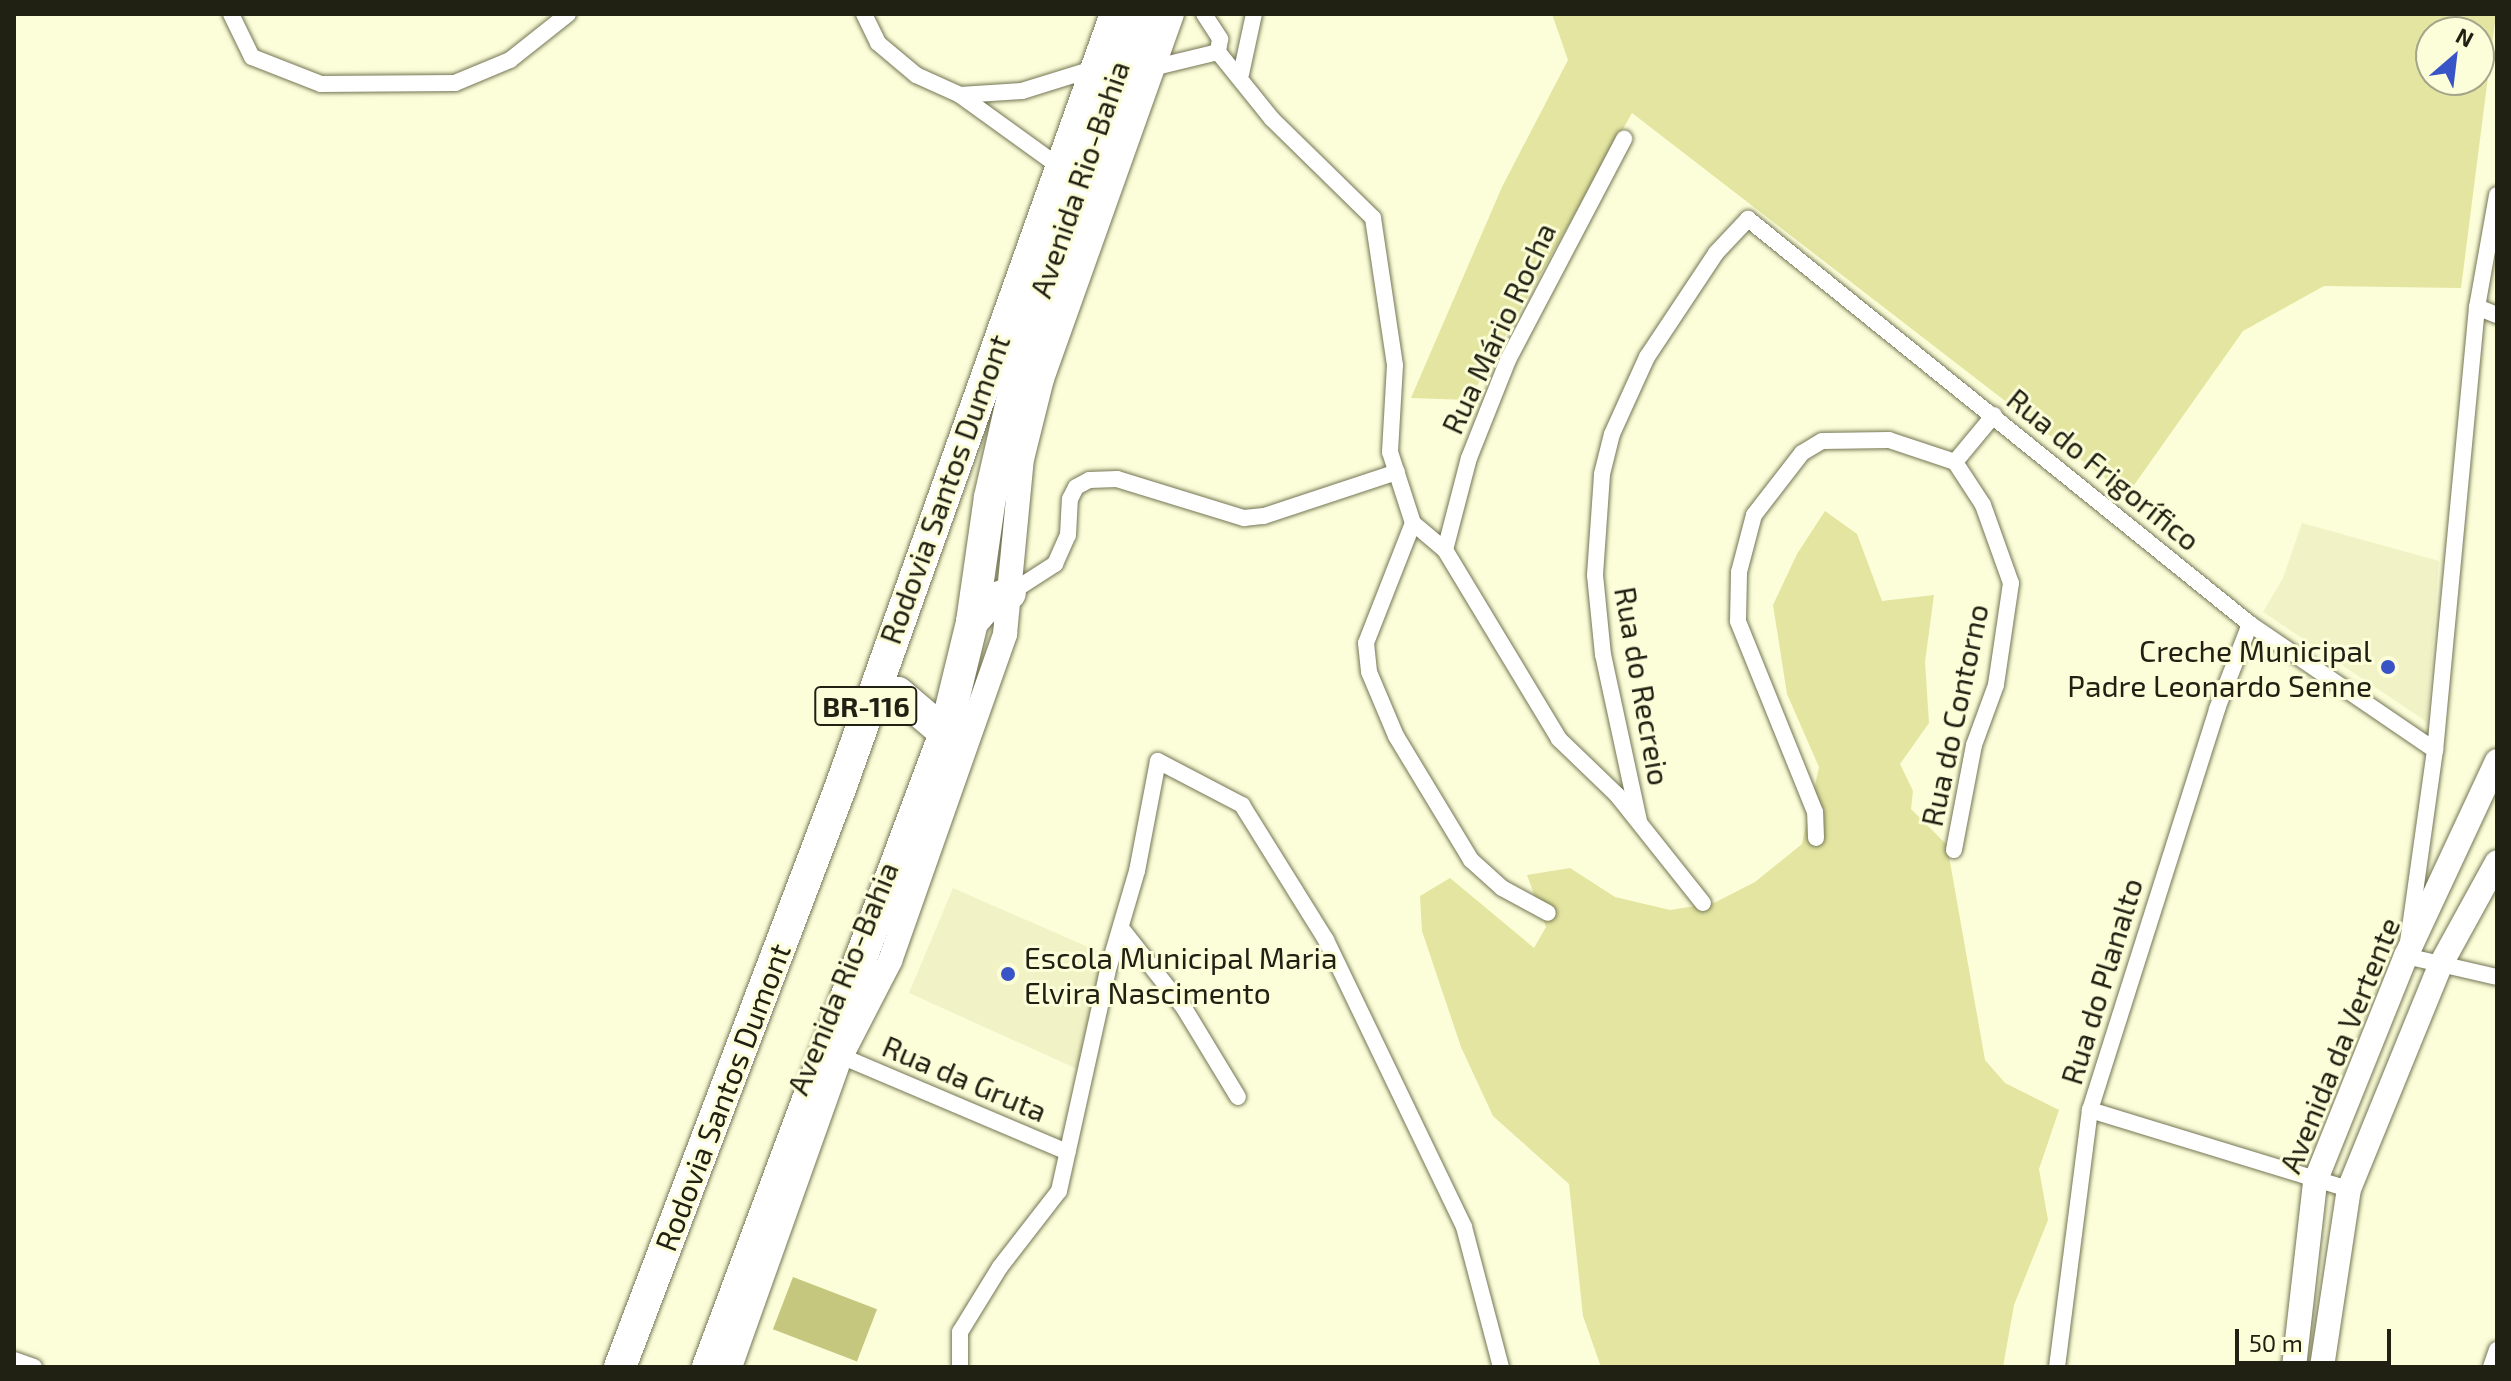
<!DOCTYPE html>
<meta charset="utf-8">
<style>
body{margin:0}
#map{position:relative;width:2511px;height:1381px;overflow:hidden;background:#fcfed9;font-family:"Exo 2",sans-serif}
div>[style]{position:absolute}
.built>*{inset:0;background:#f1f2c6}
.green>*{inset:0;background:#e3e5a0}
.building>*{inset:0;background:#c6c77e;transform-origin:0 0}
.roads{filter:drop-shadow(0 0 2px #747554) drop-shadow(0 0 2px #747554)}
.street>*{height:16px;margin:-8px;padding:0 8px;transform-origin:8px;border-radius:8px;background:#fff}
.secondary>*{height:24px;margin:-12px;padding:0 12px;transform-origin:12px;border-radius:12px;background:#fff}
.highway>*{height:32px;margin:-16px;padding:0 16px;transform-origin:16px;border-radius:16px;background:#fff}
.dots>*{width:22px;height:22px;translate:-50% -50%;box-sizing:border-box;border:4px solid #fcfed9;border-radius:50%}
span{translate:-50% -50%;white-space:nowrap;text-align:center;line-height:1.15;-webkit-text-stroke:6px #fcfed9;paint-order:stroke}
.shield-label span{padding:2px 6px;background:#fcfed9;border:2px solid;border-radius:6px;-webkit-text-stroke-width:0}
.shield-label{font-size:28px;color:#202013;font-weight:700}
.street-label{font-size:30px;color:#202013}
.poi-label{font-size:30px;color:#202013}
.right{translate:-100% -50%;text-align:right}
.left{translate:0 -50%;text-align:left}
.frame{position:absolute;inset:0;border:16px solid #202013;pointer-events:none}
.north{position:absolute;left:2415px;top:16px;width:80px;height:80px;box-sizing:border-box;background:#fcfed9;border:2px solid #a4a58a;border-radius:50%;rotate:28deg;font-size:22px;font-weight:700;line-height:32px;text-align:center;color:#202013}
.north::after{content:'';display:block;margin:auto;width:28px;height:36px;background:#3954c6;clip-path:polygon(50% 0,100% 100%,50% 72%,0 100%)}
.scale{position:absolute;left:2235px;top:1329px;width:156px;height:36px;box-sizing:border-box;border:4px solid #202013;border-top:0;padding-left:10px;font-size:24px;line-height:28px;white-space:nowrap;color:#202013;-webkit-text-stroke:6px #fcfed9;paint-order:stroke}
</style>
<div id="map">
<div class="built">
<div style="clip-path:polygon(2302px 523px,2439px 561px,2427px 722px,2263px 612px,2283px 578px)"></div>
<div style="clip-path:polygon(953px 888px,1104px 954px,1086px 1073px,909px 993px)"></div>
</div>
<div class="green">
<div style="clip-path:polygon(evenodd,1552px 14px,2496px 14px,2461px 288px,2324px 286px,2243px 331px,2127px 495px,1632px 113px,1469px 400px,1411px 398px,1502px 187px,1568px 60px,1552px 14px,2431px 32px,2479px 32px,2479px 80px,2431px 80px,2431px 32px)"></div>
<div style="clip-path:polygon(1825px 511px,1857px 534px,1882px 601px,1934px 595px,1925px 662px,1929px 723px,1900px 764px,1913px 791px,1911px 809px,1947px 845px,1985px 1060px,2005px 1083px,2059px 1110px,2039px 1169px,2048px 1220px,2014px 1305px,2003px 1367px,1601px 1367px,1583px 1316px,1569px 1184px,1493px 1116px,1461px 1047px,1422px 931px,1420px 896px,1450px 878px,1534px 948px,1546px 927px,1527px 875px,1570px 868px,1615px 897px,1670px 910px,1714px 903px,1755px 882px,1802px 844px,1819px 767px,1787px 694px,1773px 605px,1797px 554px)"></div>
</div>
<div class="building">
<div style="left:793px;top:1277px;width:90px;height:56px;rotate:21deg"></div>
</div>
<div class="roads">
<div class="street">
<div style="left:231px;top:14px;width:48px;rotate:64deg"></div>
<div style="left:252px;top:57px;width:74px;rotate:21.4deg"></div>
<div style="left:321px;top:84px;width:134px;rotate:-0.4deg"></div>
<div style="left:455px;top:83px;width:60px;rotate:-22.7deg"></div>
<div style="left:510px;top:60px;width:74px;rotate:-38.4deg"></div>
<div style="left:864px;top:14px;width:32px;rotate:64deg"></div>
<div style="left:878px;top:43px;width:50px;rotate:40.1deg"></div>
<div style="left:916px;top:75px;width:48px;rotate:24.4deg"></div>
<div style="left:960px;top:95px;width:123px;rotate:35.8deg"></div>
<div style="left:1204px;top:14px;width:30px;rotate:57deg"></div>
<div style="left:1220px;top:39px;width:13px;rotate:99deg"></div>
<div style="left:1218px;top:52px;width:86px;rotate:51.1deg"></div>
<div style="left:1272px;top:119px;width:141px;rotate:44.4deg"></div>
<div style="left:1373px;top:218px;width:149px;rotate:81.5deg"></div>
<div style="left:1395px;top:365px;width:87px;rotate:93.3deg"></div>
<div style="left:1390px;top:452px;width:75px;rotate:72.1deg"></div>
<div style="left:1413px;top:523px;width:42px;rotate:40.2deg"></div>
<div style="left:1445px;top:550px;width:221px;rotate:58.9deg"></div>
<div style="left:1559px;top:739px;width:81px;rotate:44deg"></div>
<div style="left:1617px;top:795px;width:138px;rotate:51.5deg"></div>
<div style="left:1152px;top:68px;width:68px;rotate:-13.6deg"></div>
<div style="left:1241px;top:74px;width:61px;rotate:-77.8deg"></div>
<div style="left:960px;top:95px;width:62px;rotate:-3.7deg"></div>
<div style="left:1022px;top:91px;width:77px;rotate:-17.3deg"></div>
<div style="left:2497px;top:195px;width:114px;rotate:100.1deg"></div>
<div style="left:2477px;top:307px;width:445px;rotate:95.4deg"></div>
<div style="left:2435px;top:750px;width:208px;rotate:98deg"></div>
<div style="left:2406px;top:956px;width:93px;rotate:13deg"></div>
<div style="left:2477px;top:307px;width:22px;rotate:22deg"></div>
<div style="left:1955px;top:462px;width:61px;rotate:-50.3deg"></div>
<div style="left:1413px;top:523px;width:129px;rotate:111.4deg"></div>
<div style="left:1366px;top:643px;width:29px;rotate:84deg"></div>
<div style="left:1369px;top:672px;width:69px;rotate:67.1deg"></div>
<div style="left:1396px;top:736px;width:145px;rotate:58.8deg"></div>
<div style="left:1471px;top:860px;width:42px;rotate:42.1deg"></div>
<div style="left:1502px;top:888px;width:52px;rotate:28.5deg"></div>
<div style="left:1445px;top:550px;width:95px;rotate:-75.4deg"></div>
<div style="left:1469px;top:458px;width:105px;rotate:-68.3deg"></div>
<div style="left:1508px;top:360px;width:250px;rotate:-62.3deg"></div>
<div style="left:1010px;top:593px;width:54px;rotate:-32.8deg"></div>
<div style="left:1055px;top:564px;width:32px;rotate:-66deg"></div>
<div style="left:1068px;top:535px;width:36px;rotate:-87deg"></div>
<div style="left:1070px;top:499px;width:13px;rotate:-63deg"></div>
<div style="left:1076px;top:487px;width:15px;rotate:-28deg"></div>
<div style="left:1089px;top:480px;width:28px;rotate:-2deg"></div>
<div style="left:1117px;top:479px;width:133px;rotate:17.1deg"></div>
<div style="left:1244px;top:518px;width:20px;rotate:-6deg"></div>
<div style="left:1264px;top:516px;width:140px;rotate:-18.3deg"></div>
<div style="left:1639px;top:821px;width:170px;rotate:-102.2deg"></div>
<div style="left:1603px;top:655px;width:80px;rotate:-95.7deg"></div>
<div style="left:1595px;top:575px;width:101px;rotate:-86deg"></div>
<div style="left:1602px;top:474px;width:41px;rotate:-76deg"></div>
<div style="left:1612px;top:434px;width:85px;rotate:-65.6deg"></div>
<div style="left:1647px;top:357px;width:125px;rotate:-56.4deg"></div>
<div style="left:1716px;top:253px;width:47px;rotate:-46.7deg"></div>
<div style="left:1748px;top:219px;width:645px;rotate:38.9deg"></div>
<div style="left:2250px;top:624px;width:224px;rotate:34.3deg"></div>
<div style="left:1816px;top:838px;width:26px;rotate:-92deg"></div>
<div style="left:1815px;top:812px;width:206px;rotate:-112deg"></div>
<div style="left:1738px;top:621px;width:49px;rotate:-88.8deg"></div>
<div style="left:1739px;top:572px;width:59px;rotate:-75.3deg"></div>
<div style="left:1754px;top:515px;width:78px;rotate:-52.3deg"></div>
<div style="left:1802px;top:453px;width:23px;rotate:-31deg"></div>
<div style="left:1822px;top:441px;width:67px;rotate:-0.9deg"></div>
<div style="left:1889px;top:440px;width:70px;rotate:18.4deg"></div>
<div style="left:1955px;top:462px;width:51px;rotate:56.9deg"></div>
<div style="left:1983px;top:505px;width:83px;rotate:70.3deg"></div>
<div style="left:2011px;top:583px;width:103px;rotate:98.4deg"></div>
<div style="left:1996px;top:685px;width:64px;rotate:110.1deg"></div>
<div style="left:1974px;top:745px;width:107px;rotate:100.8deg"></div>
<div style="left:1121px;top:928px;width:102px;rotate:51.8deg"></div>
<div style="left:1184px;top:1008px;width:104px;rotate:58.8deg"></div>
<div style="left:841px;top:1056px;width:246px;rotate:23deg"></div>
<div style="left:2090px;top:1110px;width:271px;rotate:17deg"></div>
<div style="left:14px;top:1360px;width:21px;rotate:19deg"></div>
<div style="left:960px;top:1367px;width:35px;rotate:-90deg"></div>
<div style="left:960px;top:1332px;width:76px;rotate:-58.4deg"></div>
<div style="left:1000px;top:1267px;width:96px;rotate:-52.2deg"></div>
<div style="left:1059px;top:1191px;width:230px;rotate:-77.5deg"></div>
<div style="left:1109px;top:966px;width:99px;rotate:-73.6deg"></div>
<div style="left:1137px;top:871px;width:112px;rotate:-79.2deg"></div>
<div style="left:1158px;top:761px;width:95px;rotate:27.6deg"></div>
<div style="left:1242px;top:805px;width:159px;rotate:58.1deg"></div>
<div style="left:1326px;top:940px;width:318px;rotate:64.3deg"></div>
<div style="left:1464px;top:1227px;width:145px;rotate:75.2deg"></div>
<div style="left:2057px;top:1367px;width:259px;rotate:-82.7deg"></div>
<div style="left:2090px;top:1110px;width:421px;rotate:-72.4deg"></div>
<div style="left:2217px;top:709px;width:91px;rotate:-68.8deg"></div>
<div style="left:2491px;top:1367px;width:18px;rotate:-71deg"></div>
</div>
<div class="secondary">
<div style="left:730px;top:1367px;width:330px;rotate:-70.4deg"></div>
<div style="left:841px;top:1056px;width:107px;rotate:-62.7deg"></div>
<div style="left:890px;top:961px;width:347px;rotate:-70.6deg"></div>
<div style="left:1005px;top:634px;width:176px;rotate:-84.5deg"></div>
<div style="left:1022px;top:459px;width:82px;rotate:-76deg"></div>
<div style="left:1042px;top:379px;width:387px;rotate:-70.4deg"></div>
<div style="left:2294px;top:1367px;width:186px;rotate:-83.5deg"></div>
<div style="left:2315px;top:1182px;width:244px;rotate:-68.1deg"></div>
<div style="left:2406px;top:956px;width:215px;rotate:-65deg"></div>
<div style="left:2322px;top:1367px;width:180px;rotate:-81.4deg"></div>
<div style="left:2349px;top:1189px;width:243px;rotate:-67.8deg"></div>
<div style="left:2441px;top:964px;width:116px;rotate:-61.2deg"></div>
</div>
<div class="highway">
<div style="left:972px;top:622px;width:30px;rotate:-48deg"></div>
<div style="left:992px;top:600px;width:19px;rotate:-21deg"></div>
<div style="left:866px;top:705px;width:14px;rotate:-39deg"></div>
<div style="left:877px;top:696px;width:21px;rotate:-8deg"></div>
<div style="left:898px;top:693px;width:62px;rotate:40.4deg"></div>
<div style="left:620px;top:1367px;width:622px;rotate:-69.17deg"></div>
<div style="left:841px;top:786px;width:820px;rotate:-70.39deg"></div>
<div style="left:708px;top:1367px;width:677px;rotate:-69.5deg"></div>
<div style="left:945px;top:733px;width:114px;rotate:-76.3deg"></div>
<div style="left:972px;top:622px;width:126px;rotate:-81.8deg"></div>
<div style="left:990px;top:497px;width:144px;rotate:-77.1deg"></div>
<div style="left:1022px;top:357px;width:366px;rotate:-69.7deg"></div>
</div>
</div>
<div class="dots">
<div style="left:2388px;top:667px;background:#3954c6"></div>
<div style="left:1008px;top:974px;background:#3954c6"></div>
</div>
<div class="shield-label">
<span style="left:866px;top:706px">BR-116</span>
</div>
<div class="street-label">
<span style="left:1079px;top:179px;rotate:-71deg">Avenida Rio-Bahia</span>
<span style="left:1498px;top:328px;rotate:-65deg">Rua Mário Rocha</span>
<span style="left:2104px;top:469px;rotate:39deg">Rua do Frigorífico</span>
<span style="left:944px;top:489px;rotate:-70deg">Rodovia Santos Dumont</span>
<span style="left:1643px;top:686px;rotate:80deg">Rua do Recreio</span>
<span style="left:1954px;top:715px;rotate:-78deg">Rua do Contorno</span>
<span style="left:842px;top:978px;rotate:-68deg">Avenida Rio-Bahia</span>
<span style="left:2101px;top:981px;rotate:-73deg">Rua do Planalto</span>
<span style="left:2339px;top:1045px;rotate:-68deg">Avenida da Vertente</span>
<span style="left:965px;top:1078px;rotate:23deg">Rua da Gruta</span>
<span style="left:722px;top:1097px;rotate:-69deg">Rodovia Santos Dumont</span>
</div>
<div class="poi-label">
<span class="right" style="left:2372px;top:667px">Creche Municipal<br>Padre Leonardo Senne</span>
<span class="left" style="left:1024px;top:974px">Escola Municipal Maria<br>Elvira Nascimento</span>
</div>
<div class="frame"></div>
<div class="north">N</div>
<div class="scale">50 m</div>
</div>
